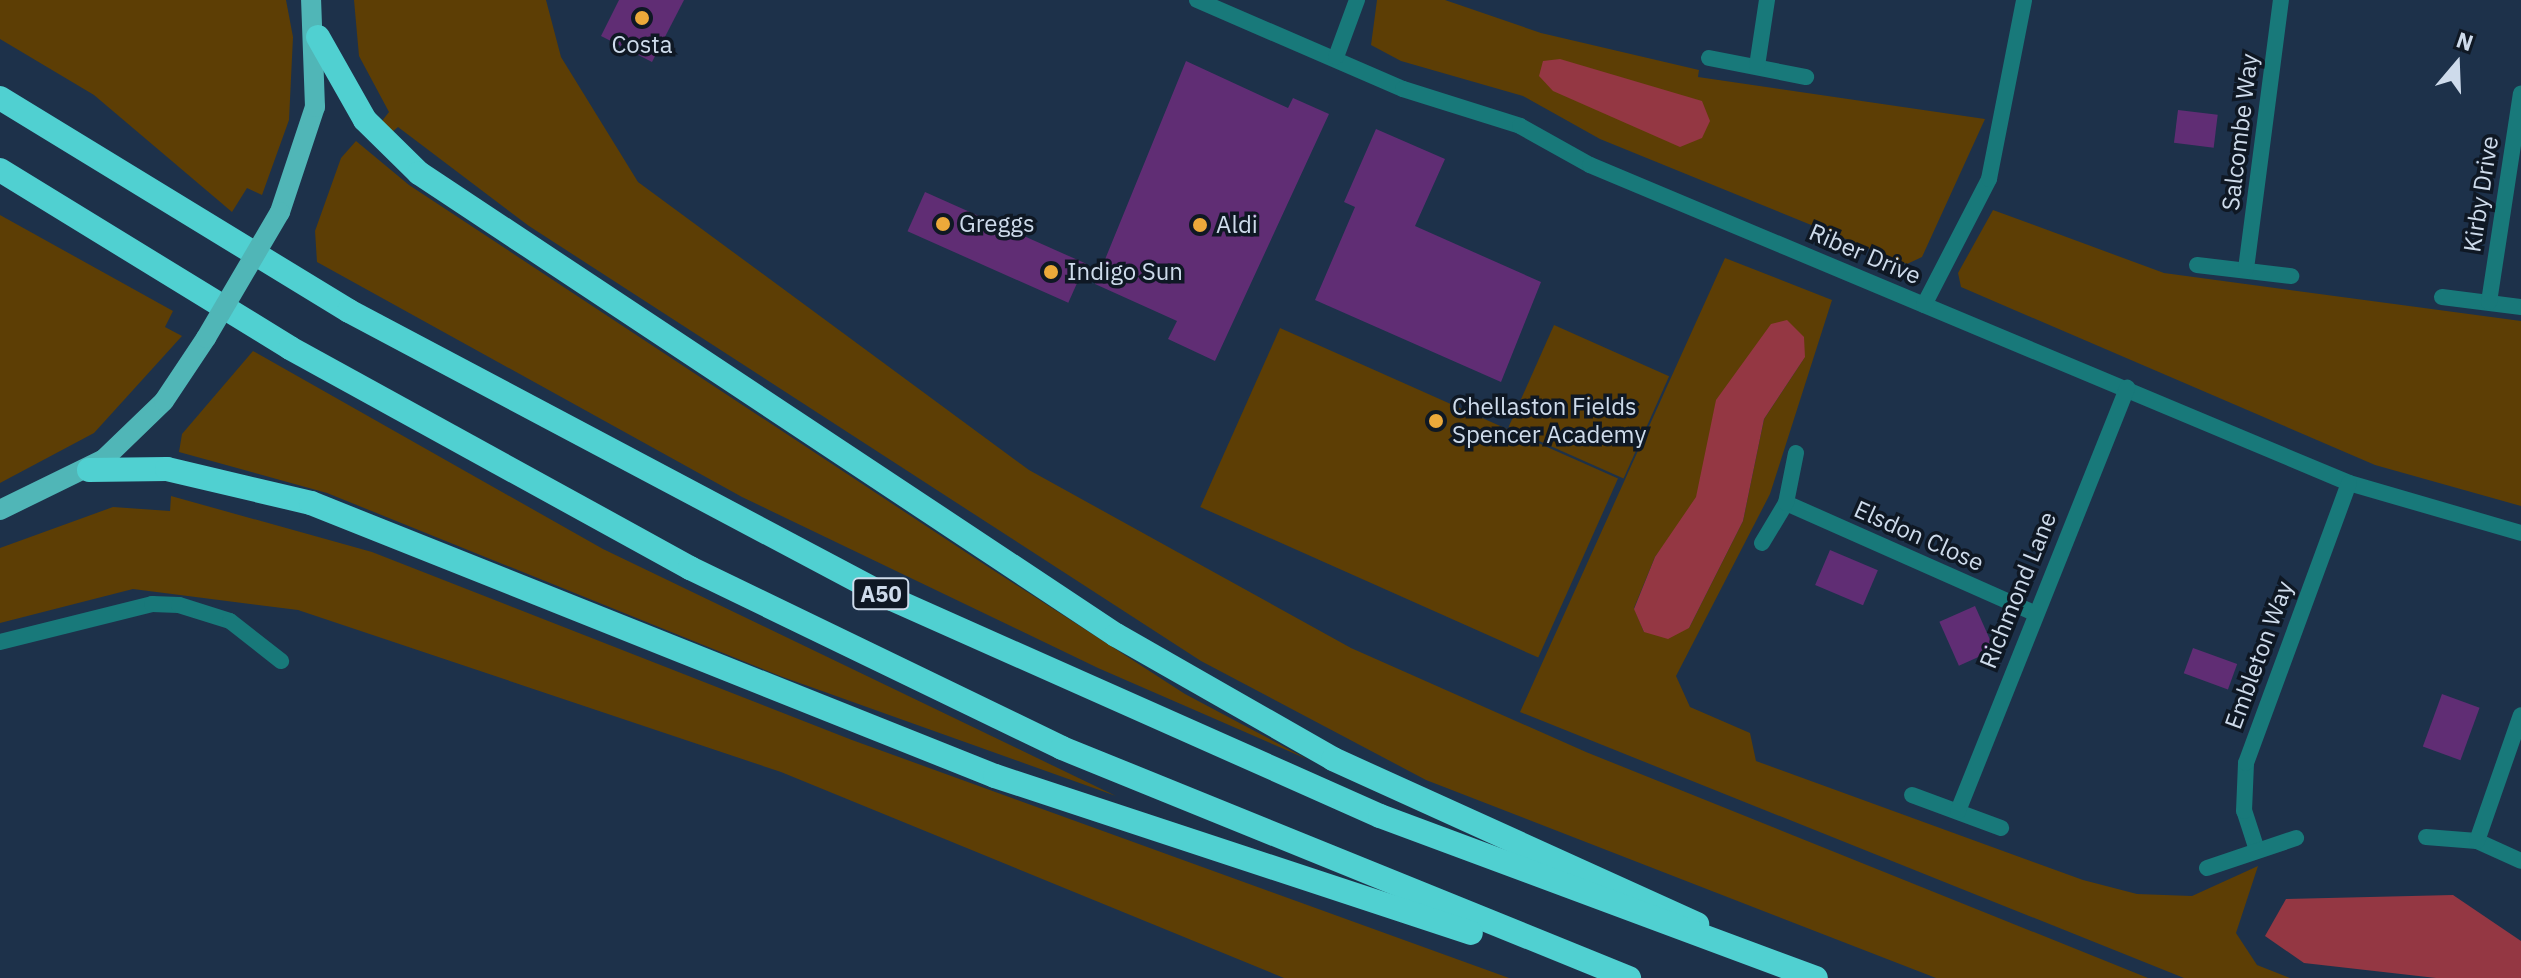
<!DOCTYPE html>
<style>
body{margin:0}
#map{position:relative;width:2521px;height:978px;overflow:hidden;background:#1d314a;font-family:"IBM Plex Sans",sans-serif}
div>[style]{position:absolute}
.green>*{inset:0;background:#5d3e05;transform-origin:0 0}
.water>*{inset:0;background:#943743}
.building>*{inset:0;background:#602d74;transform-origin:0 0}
.street>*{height:16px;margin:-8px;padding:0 8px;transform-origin:8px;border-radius:8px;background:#18797a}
.primary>*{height:20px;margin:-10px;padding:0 10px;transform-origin:10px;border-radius:10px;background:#50b6b7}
.highway>*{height:24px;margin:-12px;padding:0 12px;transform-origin:12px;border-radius:12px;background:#50d0d1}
.primary-bridge>*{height:20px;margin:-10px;padding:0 10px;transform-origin:10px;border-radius:10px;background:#50b6b7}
.dots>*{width:22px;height:22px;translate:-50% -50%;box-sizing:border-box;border:4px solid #0f1824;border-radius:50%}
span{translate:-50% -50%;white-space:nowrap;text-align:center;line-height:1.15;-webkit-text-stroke:7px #0f1824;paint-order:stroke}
.shield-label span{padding:2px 6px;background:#0f1824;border:2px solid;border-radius:6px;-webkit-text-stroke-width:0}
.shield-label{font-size:22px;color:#cedbeb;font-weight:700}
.poi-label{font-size:24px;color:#cedbeb}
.left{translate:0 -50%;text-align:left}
.street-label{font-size:24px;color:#cedbeb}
.north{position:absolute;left:2417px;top:24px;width:80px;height:80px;-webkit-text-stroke:6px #0f1824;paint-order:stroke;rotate:19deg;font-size:22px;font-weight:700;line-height:32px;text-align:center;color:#cedbeb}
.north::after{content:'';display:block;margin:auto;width:28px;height:36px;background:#cedbeb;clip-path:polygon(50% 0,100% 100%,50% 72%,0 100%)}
</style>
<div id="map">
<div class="green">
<div style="clip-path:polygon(0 0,286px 0,293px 37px,289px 120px,262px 195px,247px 188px,232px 212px,94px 95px,0 39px)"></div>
<div style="clip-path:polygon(546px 0,561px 57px,638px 182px,1029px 470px,1351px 648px,1586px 752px,2148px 978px,1936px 978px,1426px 780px,1201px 661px,529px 226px,398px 127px,391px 133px,382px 121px,389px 112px,359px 56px,354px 0)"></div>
<div style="clip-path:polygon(1377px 0,1445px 0,1541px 33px,1699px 70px,1698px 77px,1985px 119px,1922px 257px,1907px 264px,1600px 139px,1523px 96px,1401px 61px,1371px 45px)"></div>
<div style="clip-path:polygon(356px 141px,409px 185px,976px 559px,1185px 694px,1307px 759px,1098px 668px,742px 497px,317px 262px,315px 231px,341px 158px)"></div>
<div style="clip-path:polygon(1993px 210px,2164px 273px,2521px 321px,2521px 506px,2375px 465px,1961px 287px,1958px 273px)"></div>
<div style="clip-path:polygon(0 215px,173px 311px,165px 327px,182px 336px,94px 433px,0 483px)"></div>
<div style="clip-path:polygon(evenodd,1725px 258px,1832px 300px,1770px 494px,1676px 676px,1690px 707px,1750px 733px,1756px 761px,2083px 880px,2137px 894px,2192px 896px,2258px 866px,2236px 933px,2257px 965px,2290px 978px,2184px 978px,1520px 712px,1725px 258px,1805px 357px,1764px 419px,1743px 521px,1689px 628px,1644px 632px,1634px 608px,1655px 557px,1805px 357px)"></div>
<div style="left:1554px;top:325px;width:126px;height:112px;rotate:24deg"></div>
<div style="left:1280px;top:328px;width:370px;height:196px;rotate:24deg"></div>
<div style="clip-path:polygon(253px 351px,603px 549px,1116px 796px,780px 676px,327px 493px,179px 452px,182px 434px)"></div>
<div style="clip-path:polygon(171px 496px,372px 552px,852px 740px,1509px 978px,1284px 978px,781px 772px,298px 610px,133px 589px,0 623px,0 548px,113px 507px,170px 511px)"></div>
</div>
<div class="water">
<div style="clip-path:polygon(1560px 59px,1702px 101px,1710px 121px,1702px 138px,1680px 147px,1553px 91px,1539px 76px,1543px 61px)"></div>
<div style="clip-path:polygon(1787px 320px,1804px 337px,1805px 357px,1764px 419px,1743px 521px,1689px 628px,1668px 639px,1644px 632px,1634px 609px,1655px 557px,1696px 497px,1716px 400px,1771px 324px)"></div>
<div style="clip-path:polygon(2453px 895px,2521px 941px,2521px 978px,2436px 978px,2304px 963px,2265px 936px,2286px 899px)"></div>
</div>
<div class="building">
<div style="clip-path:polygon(619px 0,684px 0,652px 62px,601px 36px)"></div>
<div style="clip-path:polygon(1186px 61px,1288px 108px,1293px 98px,1329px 114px,1215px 361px,1168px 339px,1177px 321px,1095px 284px)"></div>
<div style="left:2178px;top:110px;width:40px;height:33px;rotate:7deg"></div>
<div style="clip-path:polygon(1376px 129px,1445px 159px,1415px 226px,1541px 282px,1501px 382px,1315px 300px,1355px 207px,1344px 202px)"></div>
<div style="left:925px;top:192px;width:176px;height:43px;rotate:24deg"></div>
<div style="left:1830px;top:550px;width:52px;height:38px;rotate:23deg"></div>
<div style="left:1975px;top:606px;width:48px;height:39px;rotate:66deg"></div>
<div style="left:2193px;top:648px;width:47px;height:27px;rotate:20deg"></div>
<div style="left:2442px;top:694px;width:40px;height:56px;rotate:20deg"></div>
</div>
<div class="street">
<div style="left:1197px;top:0;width:224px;rotate:23.4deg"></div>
<div style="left:1403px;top:89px;width:123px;rotate:17.5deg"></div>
<div style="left:1520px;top:126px;width:80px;rotate:29.1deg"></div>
<div style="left:1590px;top:165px;width:823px;rotate:22.73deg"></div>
<div style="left:2349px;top:483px;width:179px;rotate:16.2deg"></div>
<div style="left:1336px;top:57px;width:61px;rotate:-69.8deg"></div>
<div style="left:1709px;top:58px;width:99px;rotate:11.1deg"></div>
<div style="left:1757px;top:66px;width:67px;rotate:-81.4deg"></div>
<div style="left:2197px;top:265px;width:95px;rotate:6.7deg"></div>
<div style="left:2246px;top:269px;width:271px;rotate:-82.6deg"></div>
<div style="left:2442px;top:297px;width:80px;rotate:7.2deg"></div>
<div style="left:2489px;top:302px;width:211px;rotate:-81.3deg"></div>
<div style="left:1924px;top:305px;width:142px;rotate:-62.7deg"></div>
<div style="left:1989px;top:179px;width:182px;rotate:-78.9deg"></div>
<div style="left:1786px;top:503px;width:269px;rotate:23.9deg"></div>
<div style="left:1762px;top:543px;width:47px;rotate:-59deg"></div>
<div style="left:1786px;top:503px;width:51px;rotate:-78.7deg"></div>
<div style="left:0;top:642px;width:157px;rotate:-14deg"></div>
<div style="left:152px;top:604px;width:27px;rotate:2deg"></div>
<div style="left:179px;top:605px;width:53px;rotate:17.4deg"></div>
<div style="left:230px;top:621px;width:65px;rotate:38.1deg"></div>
<div style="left:1912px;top:795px;width:95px;rotate:20.3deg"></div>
<div style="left:1958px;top:811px;width:456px;rotate:-68.2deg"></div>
<div style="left:2426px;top:837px;width:51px;rotate:4.5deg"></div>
<div style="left:2477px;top:841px;width:48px;rotate:24.4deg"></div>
<div style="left:2477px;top:841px;width:133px;rotate:-70.8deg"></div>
<div style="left:2256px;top:847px;width:38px;rotate:-108deg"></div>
<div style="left:2244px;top:811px;width:48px;rotate:-87.6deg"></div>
<div style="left:2246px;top:763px;width:298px;rotate:-69.8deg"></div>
<div style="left:2207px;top:868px;width:94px;rotate:-18.6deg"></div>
</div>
<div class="primary">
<div style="left:280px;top:212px;width:111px;rotate:-71.6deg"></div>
<div style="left:315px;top:107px;width:107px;rotate:-92.1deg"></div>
<div style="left:0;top:510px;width:116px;rotate:-26.1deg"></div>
<div style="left:104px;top:459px;width:83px;rotate:-44deg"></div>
<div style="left:164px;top:401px;width:76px;rotate:-56.3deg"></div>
</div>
<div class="highway">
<div style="left:318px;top:37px;width:95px;rotate:60.5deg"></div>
<div style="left:365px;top:120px;width:76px;rotate:44.5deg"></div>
<div style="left:419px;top:173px;width:836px;rotate:33.54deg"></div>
<div style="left:1116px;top:635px;width:250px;rotate:29.7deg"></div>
<div style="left:1333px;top:759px;width:400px;rotate:24.4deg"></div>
<div style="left:0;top:98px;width:409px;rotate:31.4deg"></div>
<div style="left:349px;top:311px;width:615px;rotate:27.94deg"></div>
<div style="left:892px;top:599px;width:534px;rotate:23.97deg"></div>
<div style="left:1380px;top:816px;width:465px;rotate:20.4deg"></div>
<div style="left:0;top:170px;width:340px;rotate:31.5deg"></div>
<div style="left:290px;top:348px;width:457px;rotate:28.8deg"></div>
<div style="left:690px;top:568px;width:413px;rotate:25.8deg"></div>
<div style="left:1062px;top:748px;width:612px;rotate:22.08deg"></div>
<div style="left:89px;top:470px;width:78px;rotate:-0.7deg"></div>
<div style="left:167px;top:469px;width:148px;rotate:13.3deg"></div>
<div style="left:311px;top:503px;width:736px;rotate:21.76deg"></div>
<div style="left:995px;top:776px;width:501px;rotate:18.25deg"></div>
</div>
<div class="primary-bridge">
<div style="left:206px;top:338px;width:146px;rotate:-59.6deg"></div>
</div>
<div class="dots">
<div style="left:642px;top:18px;background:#eca93a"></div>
<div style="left:943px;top:224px;background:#eca93a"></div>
<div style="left:1200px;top:225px;background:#eca93a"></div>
<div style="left:1051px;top:272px;background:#eca93a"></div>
<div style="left:1436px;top:421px;background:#eca93a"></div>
</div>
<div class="shield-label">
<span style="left:881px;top:594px">A50</span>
</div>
<div class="poi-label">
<span style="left:642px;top:45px">Costa</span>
<span class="left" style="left:959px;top:224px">Greggs</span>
<span class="left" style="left:1216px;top:225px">Aldi</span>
<span class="left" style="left:1067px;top:272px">Indigo Sun</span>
<span class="left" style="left:1452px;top:421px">Chellaston Fields<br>Spencer Academy</span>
</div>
<div class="street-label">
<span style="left:2240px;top:132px;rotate:-83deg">Salcombe Way</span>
<span style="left:2481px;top:194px;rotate:-81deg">Kirby Drive</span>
<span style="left:1865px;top:254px;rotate:23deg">Riber Drive</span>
<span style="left:1919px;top:536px;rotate:24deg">Elsdon Close</span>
<span style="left:2018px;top:590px;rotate:-68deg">Richmond Lane</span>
<span style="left:2259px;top:655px;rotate:-70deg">Embleton Way</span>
</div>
<div class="north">N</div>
</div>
